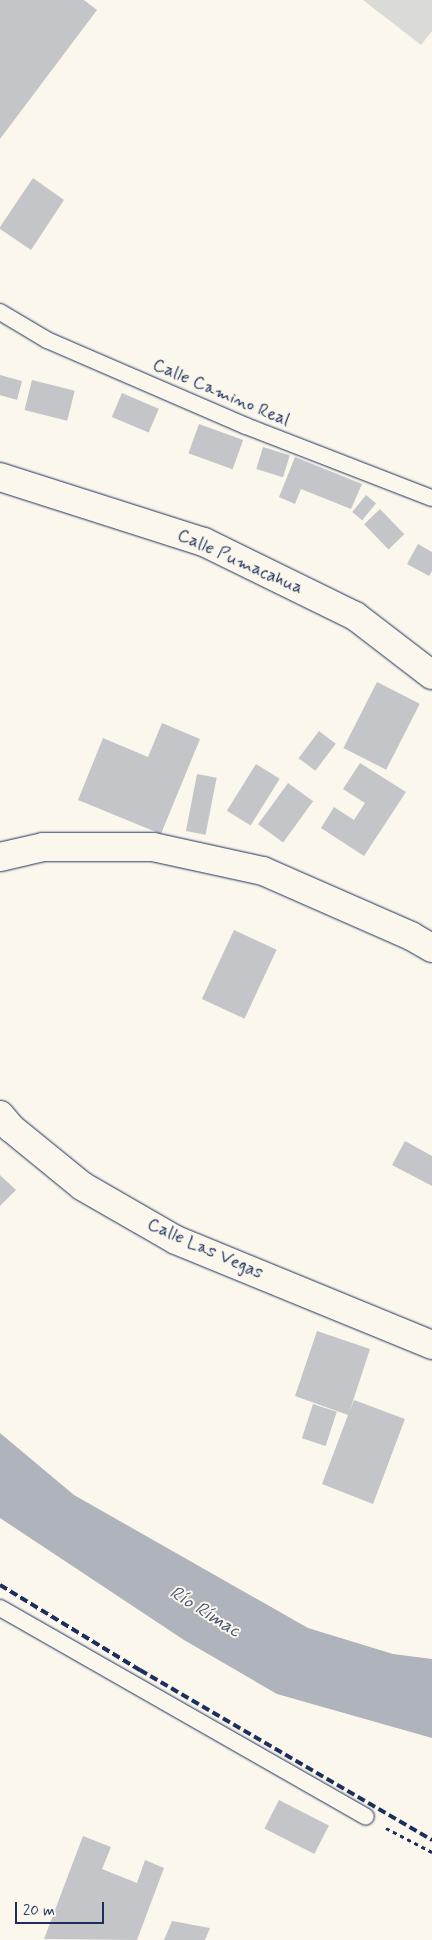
<!DOCTYPE html>
<meta charset="utf-8">
<style>
body{margin:0}
#map{position:relative;width:432px;height:1940px;overflow:hidden;background:#fbf7ec;font-family:Mynerve,sans-serif}
div>[style]{position:absolute}
.green>*{inset:0;background:#dadad7}
.water>*{inset:0;background:#afb3bb}
.building>*{inset:0;background:#c3c5c9;transform-origin:0 0}
.path>*{height:3px;margin-top:-1.5px;transform-origin:0;background:repeating-linear-gradient(90deg,#1b2f5e 0 4px,transparent 0 8px)}
.roads{filter:drop-shadow(0 0 1px #1b2f5e) drop-shadow(0 0 1px #1b2f5e)}
.lane>*{height:16px;margin:-8px;padding:0 8px;transform-origin:8px;border-radius:8px;background:#fbf7ec}
.street>*{height:28px;margin:-14px;padding:0 14px;transform-origin:14px;border-radius:14px;background:#fbf7ec}
.rail>*{height:4px;margin-top:-2px;transform-origin:0;background:repeating-linear-gradient(90deg,#1b2f5e 0 8px,transparent 0 12px)}
span{translate:-50% -50%;white-space:nowrap;text-align:center;line-height:1.15;-webkit-text-stroke:4px #fbf7ec;paint-order:stroke}
.street-label{font-size:18px;color:#1b2f5e}
.water-label{font-size:19px;color:#47577a;font-style:italic}
.scale{position:absolute;left:15px;top:1902px;width:89px;height:22px;box-sizing:border-box;border:2px solid #1b2f5e;border-top:0;padding-left:6px;font-size:15px;line-height:18px;white-space:nowrap;color:#1b2f5e;-webkit-text-stroke:4px #fbf7ec;paint-order:stroke}
</style>
<div id="map">
<div class="green">
<div style="clip-path:polygon(363px 0,432px 0,432px 31px,421px 45px)"></div>
</div>
<div class="water">
<div style="clip-path:polygon(0 1433px,74px 1495px,308px 1628px,393px 1654px,432px 1659px,432px 1738px,277px 1694px,184px 1640px,0 1518px)"></div>
</div>
<div class="building">
<div style="clip-path:polygon(0 0,84px 0,97px 10px,0 139px)"></div>
<div style="clip-path:polygon(33px 178px,64px 200px,31px 250px,0 229px,0 227px)"></div>
<div style="clip-path:polygon(0 375px,22px 381px,17px 400px,0 395px)"></div>
<div style="left:32px;top:380px;width:44px;height:31px;rotate:14deg"></div>
<div style="left:122px;top:393px;width:40px;height:26px;rotate:23deg"></div>
<div style="left:199px;top:424px;width:47px;height:31px;rotate:20deg"></div>
<div style="left:263px;top:447px;width:28px;height:23px;rotate:17deg"></div>
<div style="clip-path:polygon(295px 457px,362px 484px,351px 509px,301px 489px,295px 504px,279px 497px)"></div>
<div style="left:366px;top:495px;width:13px;height:22px;rotate:39deg"></div>
<div style="left:380px;top:509px;width:35px;height:22px;rotate:46deg"></div>
<div style="clip-path:polygon(418px 544px,432px 552px,432px 571px,429px 576px,407px 564px)"></div>
<div style="left:377px;top:682px;width:48px;height:74px;rotate:27deg"></div>
<div style="clip-path:polygon(162px 723px,200px 739px,161px 834px,78px 800px,103px 738px,148px 757px)"></div>
<div style="left:319px;top:731px;width:21px;height:34px;rotate:37deg"></div>
<div style="clip-path:polygon(360px 763px,406px 792px,364px 856px,321px 828px,334px 807px,354px 820px,365px 803px,343px 789px)"></div>
<div style="left:256px;top:764px;width:28px;height:55px;rotate:32deg"></div>
<div style="left:197px;top:774px;width:20px;height:58px;rotate:11deg"></div>
<div style="left:288px;top:783px;width:31px;height:51px;rotate:36deg"></div>
<div style="left:234px;top:930px;width:47px;height:76px;rotate:25deg"></div>
<div style="clip-path:polygon(405px 1141px,432px 1156px,432px 1186px,392px 1165px)"></div>
<div style="clip-path:polygon(0 1175px,16px 1190px,0 1206px)"></div>
<div style="clip-path:polygon(317px 1331px,370px 1349px,349px 1413px,354px 1400px,405px 1419px,373px 1504px,322px 1484px,348px 1415px,295px 1396px)"></div>
<div style="left:313px;top:1404px;width:25px;height:36px;rotate:18deg"></div>
<div style="left:279px;top:1800px;width:56px;height:32px;rotate:27deg"></div>
<div style="clip-path:polygon(83px 1836px,111px 1847px,102px 1869px,137px 1883px,145px 1860px,164px 1868px,137px 1940px,44px 1939px)"></div>
<div style="clip-path:polygon(172px 1921px,210px 1928px,205px 1940px,164px 1940px)"></div>
</div>
<div class="path">
<div style="left:386px;top:1828px;width:52px;rotate:27.6deg"></div>
</div>
<div class="roads">
<div class="lane">
<div style="left:0;top:312px;width:55px;rotate:30.8deg"></div>
<div style="left:47px;top:340px;width:217px;rotate:23.4deg"></div>
<div style="left:246px;top:426px;width:199px;rotate:21.2deg"></div>
<div style="left:0;top:1608px;width:421px;rotate:29.7deg"></div>
</div>
<div class="street">
<div style="left:0;top:477px;width:214px;rotate:17.7deg"></div>
<div style="left:204px;top:542px;width:168px;rotate:26.1deg"></div>
<div style="left:355px;top:616px;width:97px;rotate:37.5deg"></div>
<div style="left:0;top:857px;width:44px;rotate:-13.1deg"></div>
<div style="left:43px;top:847px;width:110px"></div>
<div style="left:153px;top:847px;width:113px;rotate:12.3deg"></div>
<div style="left:263px;top:871px;width:162px;rotate:23.7deg"></div>
<div style="left:411px;top:936px;width:24px;rotate:30deg"></div>
<div style="left:0;top:1115px;width:17px;rotate:50deg"></div>
<div style="left:11px;top:1128px;width:92px;rotate:39.2deg"></div>
<div style="left:82px;top:1186px;width:108px;rotate:29.9deg"></div>
<div style="left:176px;top:1240px;width:277px;rotate:22.3deg"></div>
</div>
</div>
<div class="rail">
<div style="left:0;top:1585px;width:164px;rotate:31.3deg"></div>
<div style="left:140px;top:1670px;width:338px;rotate:30.2deg"></div>
</div>
<div class="street-label">
<span style="left:221px;top:393px;rotate:23deg">Calle Camino Real</span>
<span style="left:240px;top:562px;rotate:24deg">Calle Pumacahua</span>
<span style="left:205px;top:1249px;rotate:24deg">Calle Las Vegas</span>
</div>
<div class="water-label">
<span style="left:205px;top:1612px;rotate:32deg">Río Rímac</span>
</div>
<div class="scale">20 m</div>
</div>
